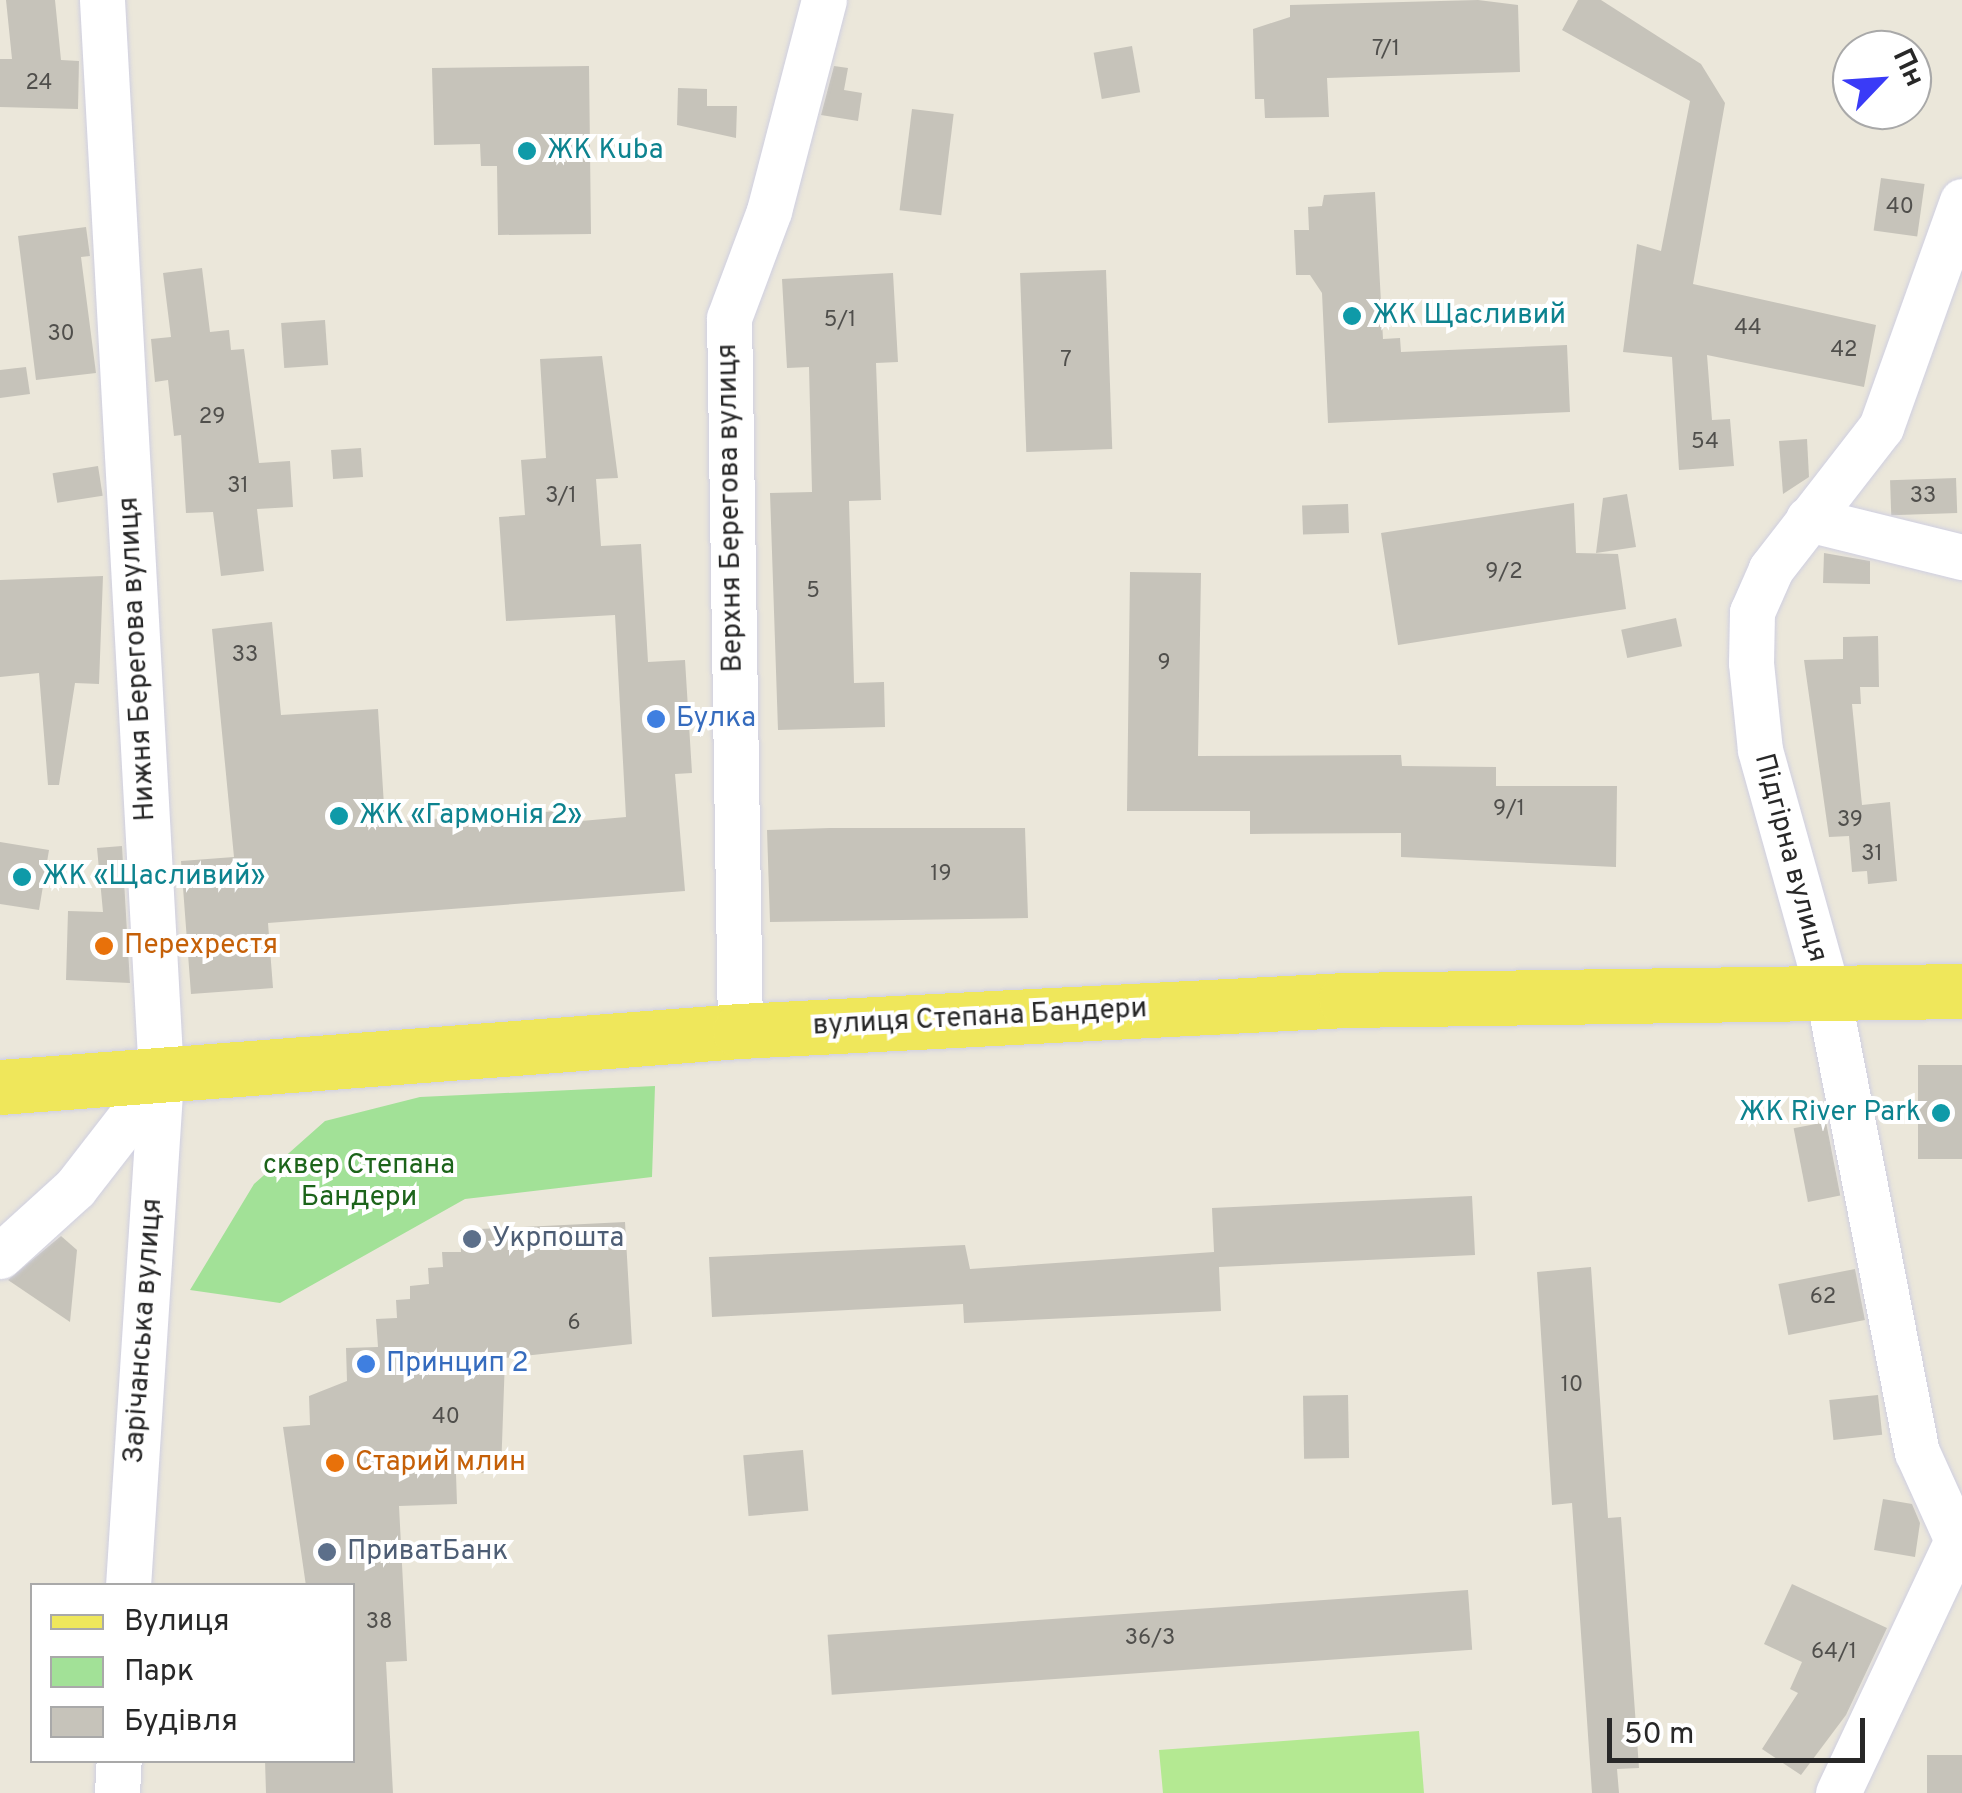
<!DOCTYPE html>
<meta charset="utf-8">
<style>
body{margin:0}
#map{position:relative;width:1962px;height:1793px;overflow:hidden;background:#ebe7da;font-family:Overpass,sans-serif}
div>[style]{position:absolute}
.green>*{inset:0;background:#a2e197}
.pitch>*{inset:0;background:#b4e992}
.building>*{inset:0;background:#c6c3ba;transform-origin:0 0}
.roads{filter:drop-shadow(0 0 2px #cfcfe1) drop-shadow(0 0 2px #cfcfe1)}
.minor>*{height:45px;margin:-22.5px;padding:0 22.5px;transform-origin:22.5px;border-radius:22.5px;background:#fff}
.major>*{height:55px;margin:-27.5px;padding:0 27.5px;transform-origin:27.5px;border-radius:27.5px;background:#efe75b}
.dots>*{width:28px;height:28px;translate:-50% -50%;box-sizing:border-box;border:5px solid #fff;border-radius:50%}
span{translate:-50% -50%;white-space:nowrap;text-align:center;line-height:1.15;-webkit-text-stroke:8px #fff;paint-order:stroke}
.number-label{font-size:22px;color:#504f4c}
.number-label span{-webkit-text-stroke-width:0}
.culture-label{font-size:28px;color:#0d838f}
.left{translate:0 -50%;text-align:left}
.right{translate:-100% -50%;text-align:right}
.street-label{font-size:28px;color:#282828}
.shop-label{font-size:28px;color:#366cbe}
.food-label{font-size:28px;color:#c56008}
.park-label{font-size:28px;color:#1c641a}
.service-label{font-size:28px;color:#4e5e75}
.legend{position:absolute;left:30px;top:1583px;width:325px;height:180px;box-sizing:border-box;background:#fff;border:2px solid #a9a9a9;margin:0;padding:12px 18px;list-style:none;font-size:30px;color:#282828}
.legend li{display:flex;align-items:center;gap:20px;height:50px}
.legend b{width:50px;border:2px solid #a9a9a9}
.north{position:absolute;left:1832px;top:30px;width:100px;height:100px;box-sizing:border-box;background:#fff;border:2px solid #a9a9a9;border-radius:50%;rotate:65deg;font-size:28px;font-weight:700;line-height:40px;text-align:center;color:#282828}
.north::after{content:'';display:block;margin:auto;width:35px;height:45px;background:#3a3bf7;clip-path:polygon(50% 0,100% 100%,50% 72%,0 100%)}
.scale{position:absolute;left:1607px;top:1718px;width:258px;height:45px;box-sizing:border-box;border:5px solid #282828;border-top:0;padding-left:12px;font-size:30px;line-height:35px;white-space:nowrap;color:#282828;-webkit-text-stroke:8px #fff;paint-order:stroke}
</style>
<div id="map">
<div class="green">
<div style="clip-path:polygon(655px 1086px,652px 1177px,465px 1199px,280px 1303px,190px 1290px,254px 1184px,325px 1121px,420px 1097px)"></div>
</div>
<div class="pitch">
<div style="clip-path:polygon(1419px 1731px,1424px 1793px,1163px 1793px,1159px 1750px)"></div>
</div>
<div class="building">
<div style="clip-path:polygon(6px 0,55px 0,61px 60px,79px 61px,78px 109px,0 107px,0 59px,12px 59px)"></div>
<div style="clip-path:polygon(1478px 0,1518px 5px,1520px 72px,1327px 78px,1329px 117px,1265px 118px,1264px 99px,1255px 99px,1253px 29px,1290px 17px,1290px 5px)"></div>
<div style="clip-path:polygon(1578px 0,1601px 0,1701px 64px,1725px 103px,1693px 284px,1876px 325px,1864px 387px,1707px 355px,1712px 420px,1730px 419px,1734px 466px,1679px 470px,1672px 357px,1623px 352px,1637px 244px,1661px 251px,1690px 101px,1562px 30px)"></div>
<div style="left:1132px;top:46px;width:47px;height:39px;rotate:80deg"></div>
<div style="clip-path:polygon(589px 66px,591px 234px,498px 235px,497px 166px,481px 166px,480px 144px,434px 145px,432px 68px)"></div>
<div style="clip-path:polygon(834px 66px,848px 68px,844px 90px,862px 93px,858px 121px,821px 115px)"></div>
<div style="clip-path:polygon(678px 88px,707px 89px,707px 106px,737px 106px,736px 138px,677px 125px)"></div>
<div style="left:912px;top:109px;width:42px;height:102px;rotate:7deg"></div>
<div style="left:1881px;top:178px;width:44px;height:53px;rotate:8deg"></div>
<div style="clip-path:polygon(1375px 192px,1383px 339px,1400px 338px,1401px 352px,1567px 345px,1570px 412px,1328px 423px,1322px 293px,1310px 275px,1296px 275px,1294px 230px,1309px 230px,1308px 207px,1322px 206px,1324px 195px)"></div>
<div style="clip-path:polygon(86px 227px,90px 256px,81px 257px,96px 373px,36px 380px,18px 236px)"></div>
<div style="clip-path:polygon(202px 268px,210px 332px,229px 330px,231px 350px,244px 349px,259px 463px,290px 461px,293px 507px,257px 509px,264px 571px,221px 576px,213px 512px,186px 513px,181px 435px,174px 436px,168px 380px,155px 382px,151px 339px,171px 337px,163px 273px)"></div>
<div style="left:1106px;top:270px;width:179px;height:86px;rotate:88deg"></div>
<div style="clip-path:polygon(893px 273px,898px 362px,876px 363px,881px 500px,849px 501px,854px 683px,884px 682px,885px 727px,778px 730px,770px 493px,812px 492px,809px 367px,787px 368px,782px 279px)"></div>
<div style="left:325px;top:320px;width:45px;height:44px;rotate:86deg"></div>
<div style="clip-path:polygon(602px 356px,618px 478px,596px 479px,601px 546px,641px 544px,648px 662px,685px 660px,692px 773px,675px 774px,685px 891px,268px 923px,273px 988px,191px 994px,181px 861px,234px 857px,212px 629px,272px 622px,281px 715px,378px 709px,385px 822px,558px 811px,559px 823px,626px 817px,615px 615px,506px 621px,499px 517px,525px 515px,521px 460px,546px 458px,540px 359px)"></div>
<div style="clip-path:polygon(26px 367px,30px 394px,0 398px,0 370px)"></div>
<div style="clip-path:polygon(1807px 439px,1809px 477px,1783px 494px,1779px 441px)"></div>
<div style="left:361px;top:448px;width:29px;height:30px;rotate:86deg"></div>
<div style="left:98px;top:466px;width:30px;height:46px;rotate:81deg"></div>
<div style="left:1956px;top:478px;width:35px;height:66px;rotate:88deg"></div>
<div style="clip-path:polygon(1627px 494px,1636px 547px,1596px 553px,1603px 498px)"></div>
<div style="clip-path:polygon(1574px 503px,1576px 553px,1618px 554px,1626px 609px,1398px 645px,1381px 533px)"></div>
<div style="left:1348px;top:504px;width:29px;height:46px;rotate:88deg"></div>
<div style="clip-path:polygon(1824px 553px,1870px 561px,1870px 584px,1823px 583px)"></div>
<div style="clip-path:polygon(1130px 572px,1201px 573px,1198px 756px,1401px 755px,1402px 766px,1496px 767px,1496px 786px,1617px 786px,1616px 867px,1401px 857px,1401px 833px,1250px 834px,1250px 811px,1127px 811px)"></div>
<div style="clip-path:polygon(103px 576px,99px 684px,75px 683px,59px 785px,48px 785px,39px 673px,0 677px,0 580px)"></div>
<div style="left:1676px;top:618px;width:29px;height:56px;rotate:78deg"></div>
<div style="clip-path:polygon(1878px 636px,1879px 687px,1860px 687px,1861px 704px,1852px 704px,1862px 805px,1890px 802px,1897px 881px,1868px 884px,1867px 871px,1852px 872px,1849px 836px,1829px 837px,1804px 660px,1843px 659px,1843px 637px)"></div>
<div style="clip-path:polygon(830px 828px,1025px 828px,1028px 918px,770px 922px,767px 830px)"></div>
<div style="clip-path:polygon(0 842px,49px 850px,39px 910px,0 904px)"></div>
<div style="clip-path:polygon(122px 846px,130px 983px,66px 980px,68px 911px,103px 912px,97px 848px)"></div>
<div style="left:1962px;top:1065px;width:94px;height:44px;rotate:90deg"></div>
<div style="left:1826px;top:1122px;width:75px;height:33px;rotate:79deg"></div>
<div style="clip-path:polygon(1472px 1196px,1475px 1255px,1219px 1267px,1221px 1311px,964px 1323px,963px 1304px,712px 1317px,709px 1257px,965px 1245px,970px 1269px,1214px 1252px,1212px 1208px)"></div>
<div style="clip-path:polygon(625px 1222px,632px 1344px,505px 1358px,501px 1472px,456px 1474px,457px 1504px,399px 1506px,407px 1661px,386px 1662px,393px 1793px,266px 1793px,265px 1760px,352px 1760px,352px 1586px,306px 1586px,283px 1427px,310px 1425px,309px 1396px,347px 1381px,346px 1348px,378px 1347px,376px 1319px,397px 1318px,396px 1300px,410px 1299px,410px 1286px,429px 1284px,428px 1268px,443px 1267px,442px 1252px,461px 1252px,460px 1230px)"></div>
<div style="clip-path:polygon(61px 1236px,77px 1250px,70px 1322px,8px 1280px)"></div>
<div style="clip-path:polygon(1591px 1267px,1608px 1518px,1621px 1517px,1639px 1768px,1617px 1769px,1619px 1793px,1592px 1793px,1572px 1503px,1552px 1505px,1537px 1272px)"></div>
<div style="left:1855px;top:1269px;width:52px;height:78px;rotate:79deg"></div>
<div style="left:1348px;top:1395px;width:63px;height:45px;rotate:89deg"></div>
<div style="left:1878px;top:1395px;width:40px;height:49px;rotate:84deg"></div>
<div style="left:803px;top:1450px;width:61px;height:60px;rotate:85deg"></div>
<div style="clip-path:polygon(1883px 1499px,1912px 1504px,1920px 1523px,1915px 1557px,1874px 1550px)"></div>
<div style="clip-path:polygon(1792px 1584px,1887px 1628px,1846px 1715px,1801px 1775px,1762px 1749px,1798px 1693px,1790px 1689px,1802px 1662px,1764px 1644px)"></div>
<div style="left:1468px;top:1590px;width:60px;height:642px;rotate:86deg"></div>
<div style="left:1962px;top:1755px;width:38px;height:35px;rotate:90deg"></div>
</div>
<div class="roads">
<div class="minor">
<div style="left:102px;top:0;width:1079px;rotate:86.86deg"></div>
<div style="left:161px;top:1077px;width:510px;rotate:93.71deg"></div>
<div style="left:1962px;top:201px;width:240px;rotate:109.7deg"></div>
<div style="left:1881px;top:427px;width:180px;rotate:127.8deg"></div>
<div style="left:1771px;top:569px;width:47px;rotate:113.8deg"></div>
<div style="left:1752px;top:612px;width:51px;rotate:91.1deg"></div>
<div style="left:1751px;top:663px;width:87px;rotate:84.1deg"></div>
<div style="left:1760px;top:750px;width:249px;rotate:74.4deg"></div>
<div style="left:1827px;top:990px;width:471px;rotate:79deg"></div>
<div style="left:1917px;top:1452px;width:109px;rotate:65.6deg"></div>
<div style="left:1808px;top:519px;width:159px;rotate:13.9deg"></div>
<div style="left:740px;top:1031px;width:713px;rotate:-90.88deg"></div>
<div style="left:729px;top:318px;width:114px;rotate:-69.5deg"></div>
<div style="left:769px;top:211px;width:218px;rotate:-75.4deg"></div>
<div style="left:0;top:1256px;width:101px;rotate:-42.2deg"></div>
<div style="left:75px;top:1188px;width:140px;rotate:-52.2deg"></div>
<div style="left:117px;top:1793px;width:33px;rotate:-87deg"></div>
<div style="left:1838px;top:1793px;width:275px;rotate:-64.8deg"></div>
</div>
<div class="major">
<div style="left:0;top:1087px;width:742px;rotate:-4.33deg"></div>
<div style="left:740px;top:1031px;width:607px;rotate:-2.93deg"></div>
<div style="left:1346px;top:1000px;width:616px;rotate:-0.84deg"></div>
</div>
</div>
<div class="dots">
<div style="left:527px;top:151px;background:#0f9aa8"></div>
<div style="left:1352px;top:316px;background:#0f9aa8"></div>
<div style="left:656px;top:719px;background:#3f7fe0"></div>
<div style="left:339px;top:816px;background:#0f9aa8"></div>
<div style="left:22px;top:877px;background:#0f9aa8"></div>
<div style="left:104px;top:946px;background:#e8710a"></div>
<div style="left:1941px;top:1113px;background:#0f9aa8"></div>
<div style="left:472px;top:1239px;background:#5c6f8a"></div>
<div style="left:366px;top:1364px;background:#3f7fe0"></div>
<div style="left:335px;top:1463px;background:#e8710a"></div>
<div style="left:327px;top:1552px;background:#5c6f8a"></div>
</div>
<div class="number-label">
<span style="left:1386px;top:50px">7/1</span>
<span style="left:39px;top:84px">24</span>
<span style="left:1900px;top:208px">40</span>
<span style="left:840px;top:321px">5/1</span>
<span style="left:1748px;top:329px">44</span>
<span style="left:61px;top:335px">30</span>
<span style="left:1844px;top:351px">42</span>
<span style="left:1066px;top:361px">7</span>
<span style="left:212px;top:418px">29</span>
<span style="left:1705px;top:443px">54</span>
<span style="left:238px;top:487px">31</span>
<span style="left:561px;top:497px">3/1</span>
<span style="left:1923px;top:497px">33</span>
<span style="left:1504px;top:573px">9/2</span>
<span style="left:813px;top:592px">5</span>
<span style="left:245px;top:656px">33</span>
<span style="left:1164px;top:664px">9</span>
<span style="left:1509px;top:810px">9/1</span>
<span style="left:1850px;top:821px">39</span>
<span style="left:1872px;top:855px">31</span>
<span style="left:941px;top:875px">19</span>
<span style="left:1823px;top:1298px">62</span>
<span style="left:574px;top:1324px">6</span>
<span style="left:1572px;top:1386px">10</span>
<span style="left:446px;top:1418px">40</span>
<span style="left:379px;top:1623px">38</span>
<span style="left:1150px;top:1639px">36/3</span>
<span style="left:1834px;top:1653px">64/1</span>
</div>
<div class="culture-label">
<span class="left" style="left:547px;top:151px">ЖК Kuba</span>
<span class="left" style="left:1372px;top:316px">ЖК Щасливий</span>
<span class="left" style="left:359px;top:816px">ЖК «Гармонія 2»</span>
<span class="left" style="left:42px;top:877px">ЖК «Щасливий»</span>
<span class="right" style="left:1921px;top:1113px">ЖК River Park</span>
</div>
<div class="street-label">
<span style="left:731px;top:508px;rotate:-91deg">Верхня Берегова вулиця</span>
<span style="left:138px;top:659px;rotate:-93deg">Нижня Берегова вулиця</span>
<span style="left:1790px;top:858px;rotate:75deg">Підгірна вулиця</span>
<span style="left:980px;top:1018px;rotate:-3deg">вулиця Степана Бандери</span>
<span style="left:144px;top:1331px;rotate:-86deg">Зарічанська вулиця</span>
</div>
<div class="shop-label">
<span class="left" style="left:676px;top:719px">Булка</span>
<span class="left" style="left:386px;top:1364px">Принцип 2</span>
</div>
<div class="food-label">
<span class="left" style="left:124px;top:946px">Перехрестя</span>
<span class="left" style="left:355px;top:1463px">Старий млин</span>
</div>
<div class="park-label">
<span style="left:359px;top:1182px">сквер Степана<br>Бандери</span>
</div>
<div class="service-label">
<span class="left" style="left:492px;top:1239px">Укрпошта</span>
<span class="left" style="left:347px;top:1552px">ПриватБанк</span>
</div>
<ul class="legend">
<li><b style="height:12px;background:#efe75b"></b>Вулиця</li>
<li><b style="height:28px;background:#a2e197"></b>Парк</li>
<li><b style="height:28px;background:#c6c3ba"></b>Будівля</li>
</ul>
<div class="north">Пн</div>
<div class="scale">50 m</div>
</div>
